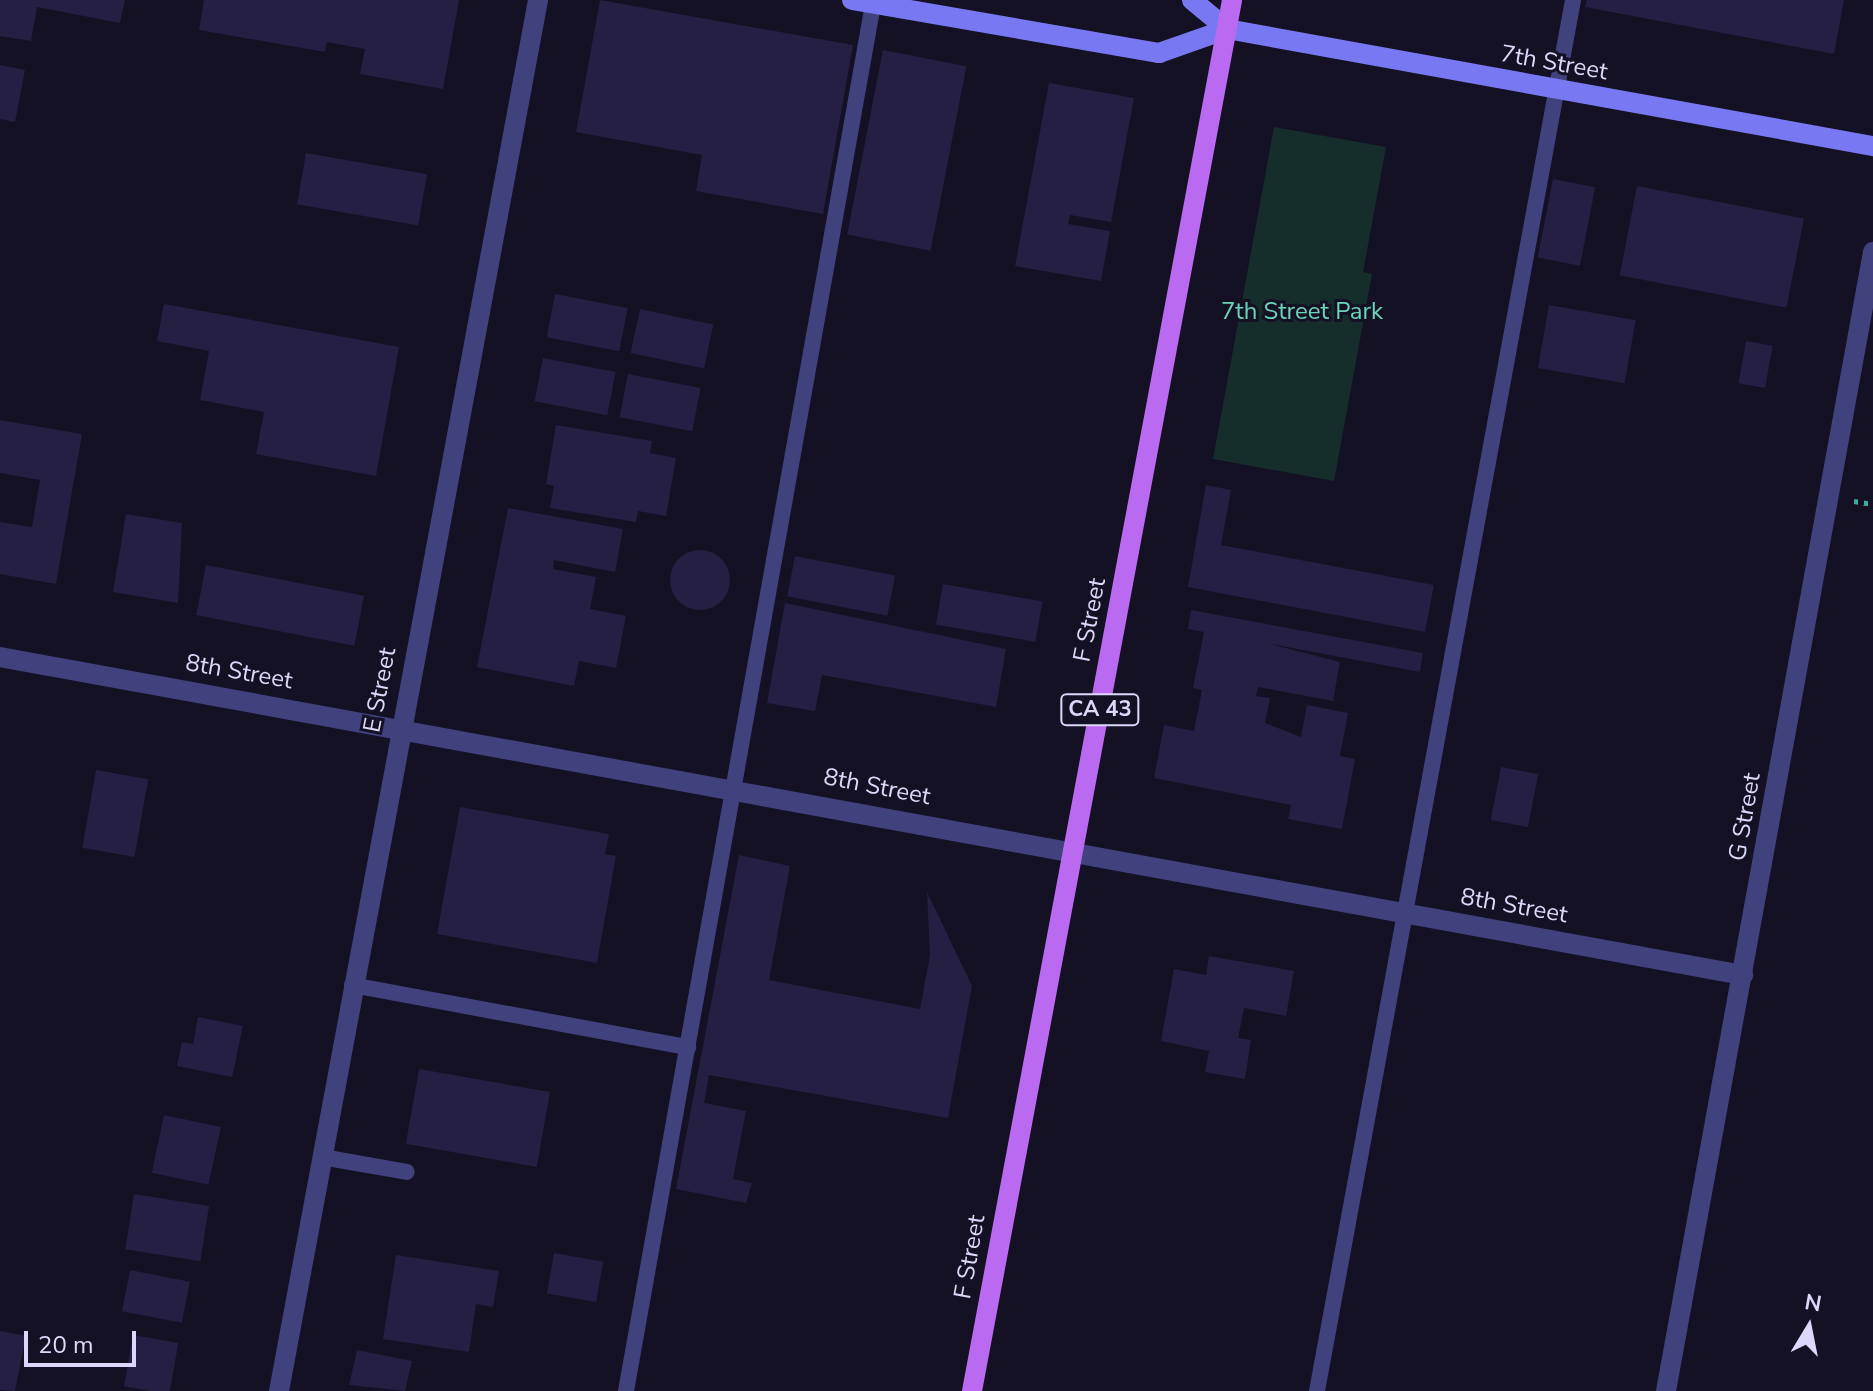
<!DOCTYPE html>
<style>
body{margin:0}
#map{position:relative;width:1873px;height:1391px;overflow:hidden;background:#141124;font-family:"Nunito Sans",sans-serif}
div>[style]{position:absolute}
.green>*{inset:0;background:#152e2c}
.building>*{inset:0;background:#251f43;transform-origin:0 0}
.round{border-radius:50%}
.path>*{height:5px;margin-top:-2.5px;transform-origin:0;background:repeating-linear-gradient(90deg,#3baca2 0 4px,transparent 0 10px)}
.lane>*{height:16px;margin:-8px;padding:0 8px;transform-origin:8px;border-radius:8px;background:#41417e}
.street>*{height:20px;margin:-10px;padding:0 10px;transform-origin:10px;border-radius:10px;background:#41417e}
.secondary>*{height:20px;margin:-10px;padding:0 10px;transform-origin:10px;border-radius:10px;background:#7879f2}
.primary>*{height:20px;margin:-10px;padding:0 10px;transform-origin:10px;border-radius:10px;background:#ba6af0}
span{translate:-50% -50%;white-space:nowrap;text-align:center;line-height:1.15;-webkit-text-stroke:6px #141124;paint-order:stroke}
.shield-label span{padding:2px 6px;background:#141124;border:2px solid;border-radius:6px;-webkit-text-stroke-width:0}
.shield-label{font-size:22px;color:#dbd8fb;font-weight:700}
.street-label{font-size:24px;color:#dbd8fb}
.park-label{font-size:24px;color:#6bd5b7}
.north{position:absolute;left:1769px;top:1287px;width:80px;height:80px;-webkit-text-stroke:6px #141124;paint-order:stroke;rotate:10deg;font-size:22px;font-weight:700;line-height:32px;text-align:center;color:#dbd8fb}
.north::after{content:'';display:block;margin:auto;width:28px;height:36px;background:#dbd8fb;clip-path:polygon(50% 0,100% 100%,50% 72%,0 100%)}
.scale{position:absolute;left:24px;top:1331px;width:112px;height:36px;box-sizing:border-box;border:4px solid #dbd8fb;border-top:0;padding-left:10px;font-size:24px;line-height:28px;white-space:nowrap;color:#dbd8fb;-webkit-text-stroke:6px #141124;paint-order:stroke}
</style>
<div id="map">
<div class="green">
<div style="clip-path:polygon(1274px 127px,1386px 147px,1363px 272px,1372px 274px,1334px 481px,1213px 459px)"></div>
</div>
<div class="building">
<div style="clip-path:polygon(0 0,125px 0,120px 23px,37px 7px,31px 41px,0 36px)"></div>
<div style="clip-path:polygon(204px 0,459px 0,443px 89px,360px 74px,365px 49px,327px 42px,325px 52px,199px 30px)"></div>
<div style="clip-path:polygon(600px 0,853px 45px,823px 214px,696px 191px,702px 155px,576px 132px)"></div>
<div style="clip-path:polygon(1587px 0,1844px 0,1834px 54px,1585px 7px)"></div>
<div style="left:883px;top:50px;width:85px;height:188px;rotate:11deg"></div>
<div style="clip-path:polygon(0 65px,25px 70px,15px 122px,0 119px)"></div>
<div style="clip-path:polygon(1049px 83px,1134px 98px,1111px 222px,1070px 215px,1068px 224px,1110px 231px,1101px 281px,1015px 266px)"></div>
<div style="left:306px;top:153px;width:123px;height:52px;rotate:10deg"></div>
<div style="left:1553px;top:179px;width:43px;height:80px;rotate:11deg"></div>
<div style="left:1637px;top:186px;width:170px;height:91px;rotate:11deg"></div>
<div style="left:555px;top:294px;width:74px;height:44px;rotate:11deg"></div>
<div style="clip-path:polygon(164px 304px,399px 347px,376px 476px,256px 454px,264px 412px,200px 400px,209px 351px,157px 341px)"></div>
<div style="left:1549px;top:305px;width:88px;height:64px;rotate:10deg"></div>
<div style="left:640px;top:309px;width:75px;height:45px;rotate:12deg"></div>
<div style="left:1746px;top:341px;width:27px;height:43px;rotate:10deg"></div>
<div style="left:543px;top:358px;width:74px;height:44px;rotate:11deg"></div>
<div style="left:628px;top:374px;width:74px;height:44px;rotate:11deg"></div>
<div style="clip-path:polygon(0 420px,82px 434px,56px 584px,0 574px,0 522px,32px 527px,40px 480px,0 473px)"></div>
<div style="clip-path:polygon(556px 425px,652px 441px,650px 453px,676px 458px,666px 516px,638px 511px,636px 522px,550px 508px,554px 486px,546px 484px)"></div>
<div style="clip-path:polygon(1206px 485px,1231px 490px,1221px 545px,1434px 585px,1425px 632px,1188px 587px)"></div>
<div style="clip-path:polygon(508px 508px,623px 529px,615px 572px,554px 560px,553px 569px,596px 577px,590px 609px,626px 616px,616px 668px,579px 661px,574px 686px,477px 667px)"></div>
<div style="clip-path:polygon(126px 514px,182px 523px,178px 603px,113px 592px)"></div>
<div class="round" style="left:670px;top:550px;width:60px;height:60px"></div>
<div style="left:795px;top:556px;width:102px;height:41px;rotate:11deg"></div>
<div style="left:206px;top:565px;width:161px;height:51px;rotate:11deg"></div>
<div style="left:943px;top:584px;width:101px;height:41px;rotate:10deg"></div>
<div style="clip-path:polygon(785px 603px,1006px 649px,996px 707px,822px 675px,815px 711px,767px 703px)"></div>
<div style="clip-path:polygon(1191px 610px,1423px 653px,1420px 672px,1266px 643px,1340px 662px,1333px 701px,1258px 687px,1256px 696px,1270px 698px,1265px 723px,1301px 737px,1307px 705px,1348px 713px,1340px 756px,1355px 759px,1342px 829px,1288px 819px,1291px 805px,1154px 778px,1164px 725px,1194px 731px,1202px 690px,1193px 688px,1204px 632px,1188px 629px)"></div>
<div style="left:1501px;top:767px;width:38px;height:54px;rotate:11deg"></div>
<div style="left:96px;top:770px;width:53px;height:79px;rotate:10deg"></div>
<div style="clip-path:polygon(460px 807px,609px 834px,605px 854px,616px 856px,597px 963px,437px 934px)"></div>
<div style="clip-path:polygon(739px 855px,790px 866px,769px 980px,920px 1009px,930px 955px,927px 892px,972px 986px,948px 1118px,709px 1075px,704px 1103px,746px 1111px,733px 1179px,752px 1183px,746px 1203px,676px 1189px)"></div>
<div style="clip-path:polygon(1209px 956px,1294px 971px,1286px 1016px,1244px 1008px,1238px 1038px,1251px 1040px,1245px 1079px,1205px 1072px,1209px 1051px,1161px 1041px,1174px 969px,1206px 975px)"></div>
<div style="clip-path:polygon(198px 1017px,243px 1026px,232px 1077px,177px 1066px,182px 1042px,193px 1044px)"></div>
<div style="left:419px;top:1069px;width:133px;height:76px;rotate:10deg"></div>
<div style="left:164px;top:1115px;width:58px;height:59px;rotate:12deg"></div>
<div style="left:134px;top:1194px;width:76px;height:56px;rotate:9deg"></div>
<div style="left:554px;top:1253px;width:50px;height:41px;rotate:10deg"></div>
<div style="clip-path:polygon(396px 1255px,499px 1271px,493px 1307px,476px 1304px,469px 1352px,383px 1339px)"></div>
<div style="left:130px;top:1270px;width:61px;height:42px;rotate:11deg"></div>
<div style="clip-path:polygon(0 1331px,26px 1336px,15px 1391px,0 1390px)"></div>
<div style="left:133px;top:1335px;width:46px;height:52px;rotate:10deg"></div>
<div style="clip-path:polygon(357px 1350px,412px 1361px,405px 1391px,349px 1385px)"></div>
</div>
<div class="path">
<div style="left:1854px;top:501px;width:19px;rotate:9deg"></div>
</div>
<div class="lane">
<div style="left:352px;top:985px;width:342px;rotate:10.5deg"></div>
<div style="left:322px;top:1157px;width:86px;rotate:10deg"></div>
<div style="left:626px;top:1391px;width:1409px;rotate:-79.9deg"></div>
<div style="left:1317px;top:1391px;width:1414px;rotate:-79.57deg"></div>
</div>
<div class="street">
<div style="left:0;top:657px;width:1772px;rotate:10.34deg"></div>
<div style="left:279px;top:1391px;width:1415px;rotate:-79.45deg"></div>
<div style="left:1666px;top:1391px;width:1158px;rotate:-79.7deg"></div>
</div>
<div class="secondary">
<div style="left:852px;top:0;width:312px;rotate:9.8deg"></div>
<div style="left:1159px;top:53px;width:72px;rotate:-19.4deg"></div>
<div style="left:1192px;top:0;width:45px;rotate:39.6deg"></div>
<div style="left:1227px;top:29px;width:657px;rotate:10.27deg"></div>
</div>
<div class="primary">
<div style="left:972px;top:1391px;width:1415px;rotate:-79.41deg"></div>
</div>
<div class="shield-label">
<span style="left:1100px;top:710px">CA 43</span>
</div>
<div class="street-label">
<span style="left:1554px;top:63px;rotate:10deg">7th Street</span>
<span style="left:1090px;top:620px;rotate:-79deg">F Street</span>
<span style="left:239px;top:672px;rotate:10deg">8th Street</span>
<span style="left:380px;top:690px;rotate:-79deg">E Street</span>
<span style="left:877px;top:787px;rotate:11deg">8th Street</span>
<span style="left:1745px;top:817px;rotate:-80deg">G Street</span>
<span style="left:1514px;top:906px;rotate:10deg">8th Street</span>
<span style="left:970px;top:1257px;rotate:-80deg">F Street</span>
</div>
<div class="park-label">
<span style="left:1302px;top:312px">7th Street Park</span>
</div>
<div class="north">N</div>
<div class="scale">20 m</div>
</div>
